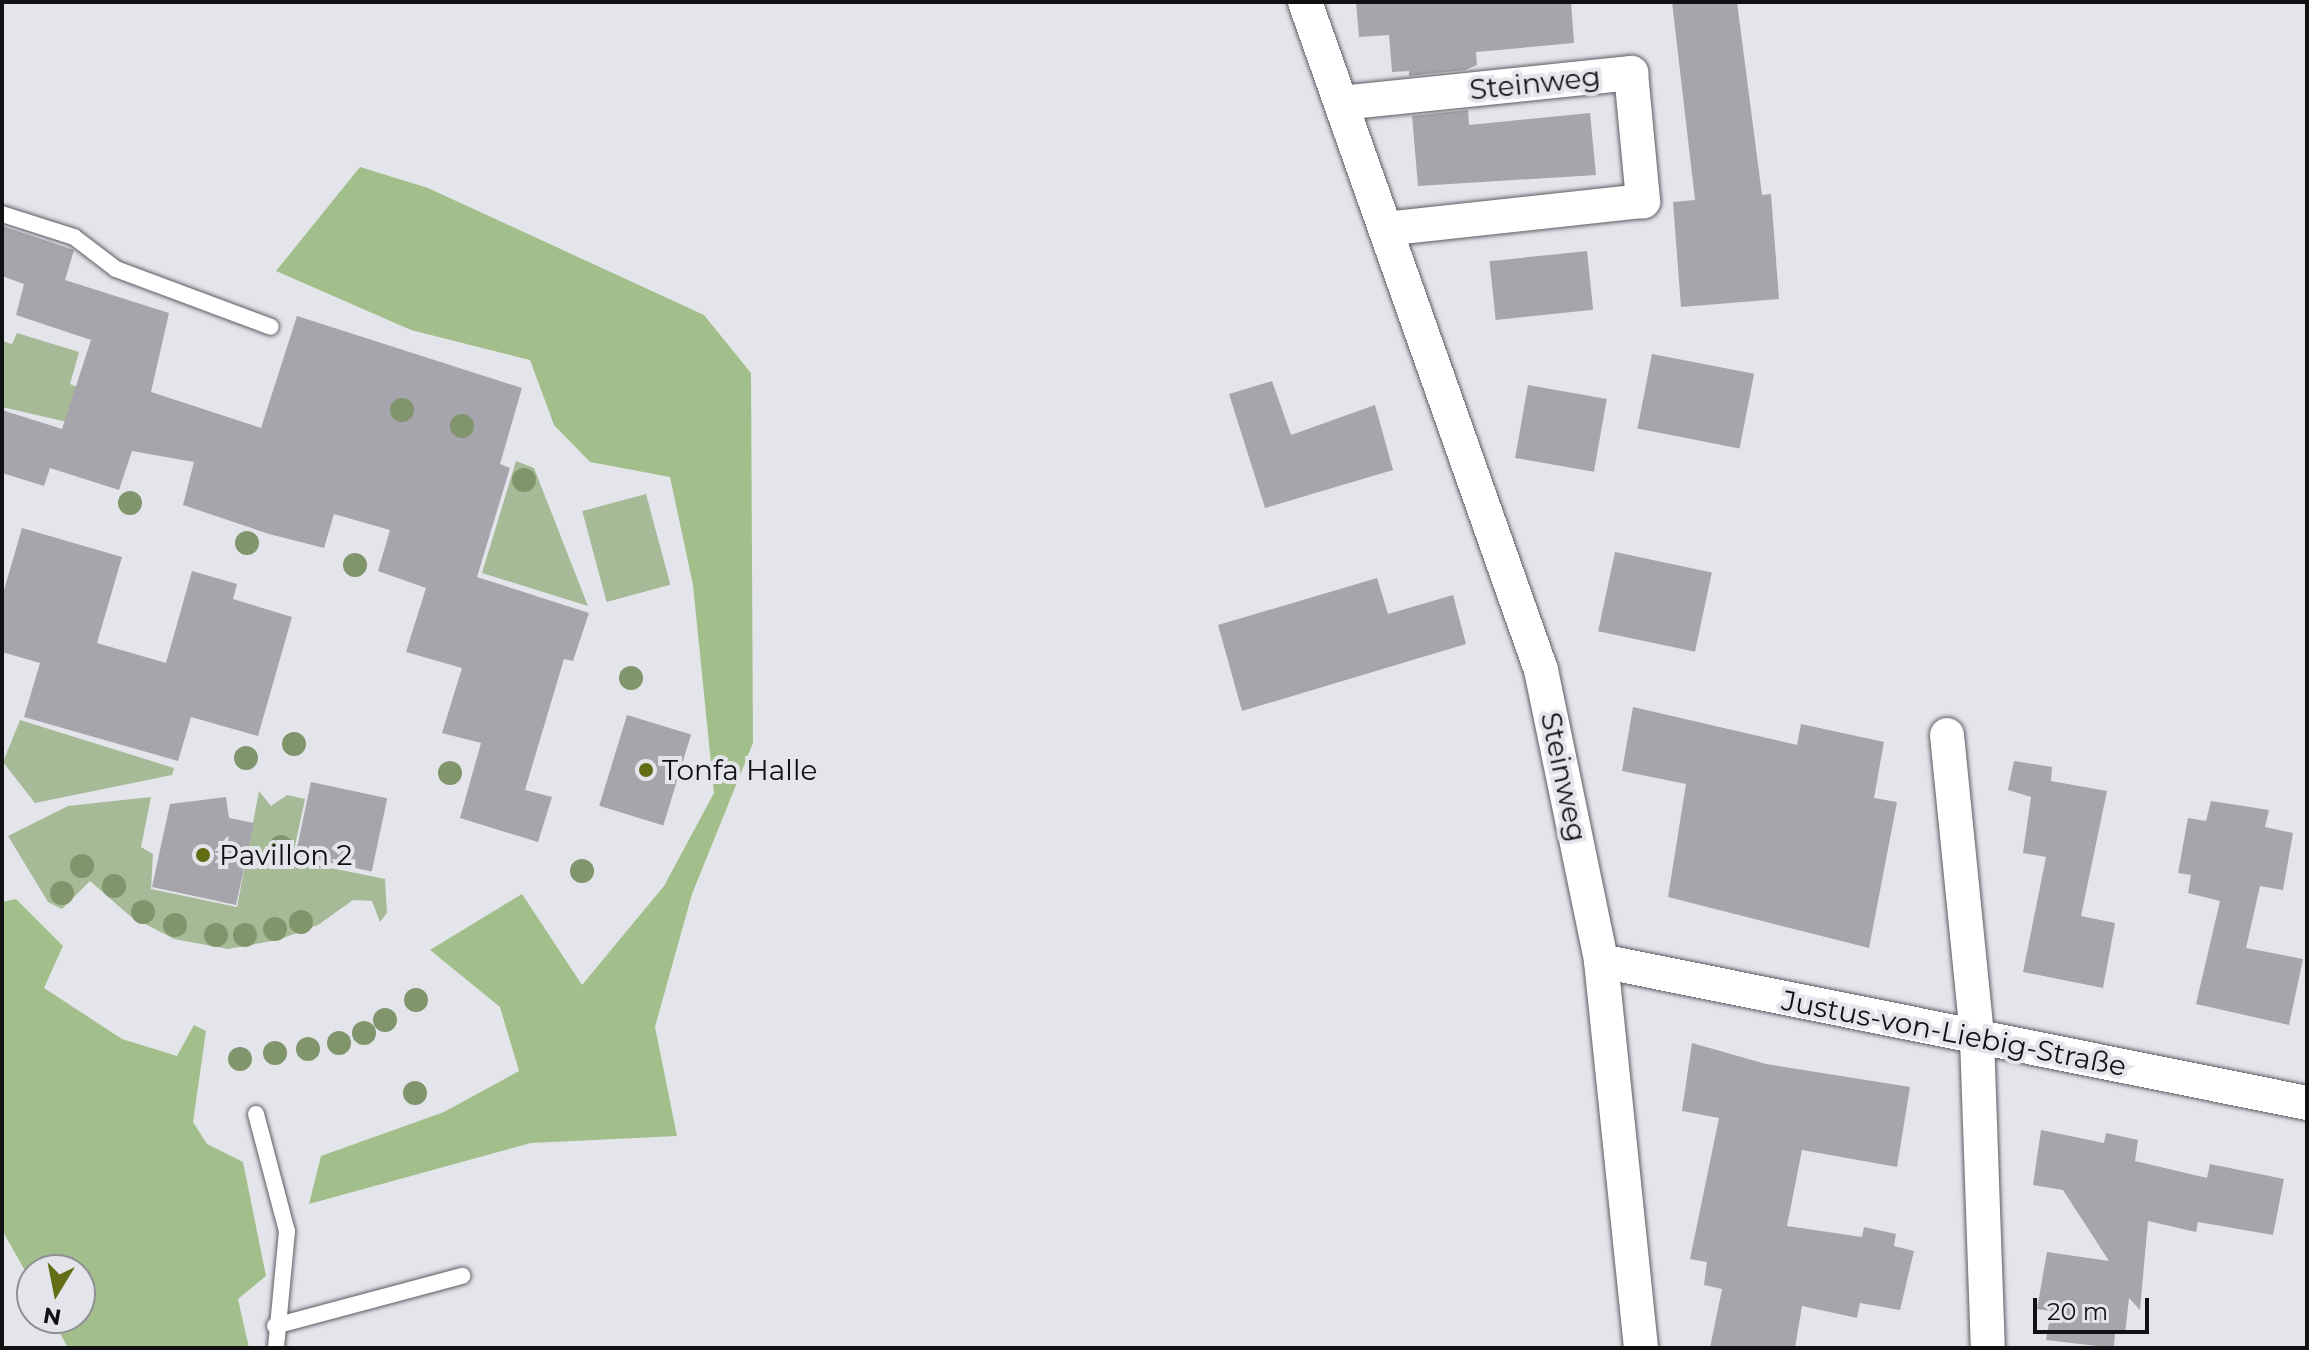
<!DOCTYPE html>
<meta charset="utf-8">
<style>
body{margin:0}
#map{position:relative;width:2309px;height:1350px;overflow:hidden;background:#e3e5eb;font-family:Montserrat,sans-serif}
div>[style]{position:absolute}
.green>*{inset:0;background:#a6ba97;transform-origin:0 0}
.forest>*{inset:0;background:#a2bf8b}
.building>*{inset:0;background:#a6a5ab;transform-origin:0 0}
.roads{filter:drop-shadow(0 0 2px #5c5d62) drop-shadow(0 0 2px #5c5d62)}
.lane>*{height:16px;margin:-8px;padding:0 8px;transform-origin:8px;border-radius:8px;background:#fff}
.street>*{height:34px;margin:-17px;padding:0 17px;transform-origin:17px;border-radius:17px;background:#fff}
.trees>*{width:24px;height:24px;margin:-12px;border-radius:50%;background:#81956c}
.dots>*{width:22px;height:22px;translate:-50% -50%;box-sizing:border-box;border:4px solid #e3e5eb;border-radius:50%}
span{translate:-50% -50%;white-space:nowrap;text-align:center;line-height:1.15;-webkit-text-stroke:8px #e3e5eb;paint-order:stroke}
.street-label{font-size:28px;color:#101113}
.poi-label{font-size:28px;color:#101113}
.left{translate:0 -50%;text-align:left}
.frame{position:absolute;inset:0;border:4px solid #101113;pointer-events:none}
.north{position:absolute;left:16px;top:1254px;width:80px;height:80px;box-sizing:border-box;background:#e3e5eb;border:2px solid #8f9095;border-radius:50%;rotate:190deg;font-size:22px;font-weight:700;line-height:32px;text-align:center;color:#101113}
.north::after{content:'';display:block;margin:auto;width:28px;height:36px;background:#626d15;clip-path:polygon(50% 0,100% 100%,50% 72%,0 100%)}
.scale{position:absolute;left:2033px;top:1298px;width:116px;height:36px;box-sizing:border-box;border:4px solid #101113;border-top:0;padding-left:10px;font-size:24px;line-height:28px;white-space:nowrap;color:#101113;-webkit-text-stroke:6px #e3e5eb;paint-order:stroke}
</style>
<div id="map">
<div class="green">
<div style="clip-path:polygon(17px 333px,79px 352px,70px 384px,79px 388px,67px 422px,2px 407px,2px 341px,12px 344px)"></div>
<div style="clip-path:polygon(516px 461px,534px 468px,588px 606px,482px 573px)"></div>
<div style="left:646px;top:494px;width:94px;height:66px;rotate:75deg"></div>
<div style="clip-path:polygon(20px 720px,174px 768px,172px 775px,35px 803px,3px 762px)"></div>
<div style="clip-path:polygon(259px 791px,271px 806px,287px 795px,305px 799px,292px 860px,385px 879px,387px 913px,380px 922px,372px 901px,353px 900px,318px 925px,278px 940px,228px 949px,174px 939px,130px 916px,90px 881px,62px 909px,48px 902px,8px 836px,68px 806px,151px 797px,141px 847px,153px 854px,151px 889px,237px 907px)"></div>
</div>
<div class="forest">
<div style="clip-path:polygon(360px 167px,428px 188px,704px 315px,751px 373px,753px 743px,692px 894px,655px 1027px,677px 1136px,531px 1143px,309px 1204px,321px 1156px,444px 1112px,519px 1071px,500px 1007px,430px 950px,522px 894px,582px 985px,664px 886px,714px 793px,693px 585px,670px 477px,590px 462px,554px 425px,530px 360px,411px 330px,276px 271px)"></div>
<div style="clip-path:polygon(16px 899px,63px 946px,44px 988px,122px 1039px,177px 1056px,194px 1025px,206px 1031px,193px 1122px,207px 1144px,243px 1162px,266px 1276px,238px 1299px,249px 1348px,68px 1348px,52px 1318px,80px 1318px,80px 1270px,32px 1270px,32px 1283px,2px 1230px,2px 902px)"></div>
</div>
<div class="building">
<div style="clip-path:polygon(1356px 2px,1571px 2px,1574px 43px,1476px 52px,1477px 65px,1465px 70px,1409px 76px,1409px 71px,1392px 72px,1389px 35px,1359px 37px)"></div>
<div style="clip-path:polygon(1672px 2px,1737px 2px,1762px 195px,1771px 194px,1779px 299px,1681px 307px,1673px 202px,1695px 200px)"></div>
<div style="clip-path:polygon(1468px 110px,1469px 125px,1590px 113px,1596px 175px,1418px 186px,1412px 116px)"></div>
<div style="clip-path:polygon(2px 226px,74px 250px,65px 280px,169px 313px,151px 392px,261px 428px,297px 316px,522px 388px,500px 464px,510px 468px,477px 577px,589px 613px,573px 661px,564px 659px,525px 790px,552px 797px,538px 842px,460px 818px,481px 743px,442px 733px,462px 668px,406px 652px,426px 588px,378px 571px,390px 530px,334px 514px,324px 548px,269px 534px,183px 505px,194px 462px,132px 451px,119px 490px,50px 468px,44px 486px,2px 473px,2px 410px,62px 429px,91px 340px,16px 315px,24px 284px,2px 276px)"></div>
<div style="left:1587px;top:251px;width:59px;height:98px;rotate:84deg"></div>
<div style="left:1652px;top:354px;width:104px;height:76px;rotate:11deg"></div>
<div style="clip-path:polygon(1272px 381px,1291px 435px,1375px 405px,1393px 470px,1265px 508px,1229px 394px)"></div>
<div style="left:1528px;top:385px;width:80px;height:74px;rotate:10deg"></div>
<div style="clip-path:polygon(22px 528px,122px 557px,97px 643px,166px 663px,192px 571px,237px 584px,233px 599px,292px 617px,258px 736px,191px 717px,178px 761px,24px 717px,40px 663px,2px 652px,2px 597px)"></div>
<div style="left:1615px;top:552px;width:99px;height:81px;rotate:12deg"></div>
<div style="clip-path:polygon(1377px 578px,1388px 614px,1453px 595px,1466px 644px,1242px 711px,1218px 625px)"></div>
<div style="clip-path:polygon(1633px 707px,1797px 745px,1801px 724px,1884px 742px,1874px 798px,1897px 802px,1869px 948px,1668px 897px,1686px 784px,1622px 771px)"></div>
<div style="left:627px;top:715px;width:67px;height:95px;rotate:17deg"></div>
<div style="clip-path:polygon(2014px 761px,2052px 767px,2051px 781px,2107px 791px,2081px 916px,2115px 923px,2103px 988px,2023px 972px,2046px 857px,2023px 853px,2031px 797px,2008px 790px)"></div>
<div style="left:311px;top:782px;width:78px;height:75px;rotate:12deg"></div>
<div style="clip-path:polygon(226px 797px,229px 818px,254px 823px,236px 905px,152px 887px,170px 804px)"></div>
<div style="clip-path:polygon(2211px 801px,2269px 810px,2265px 827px,2293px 833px,2283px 890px,2260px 886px,2246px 948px,2303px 959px,2289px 1025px,2196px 1004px,2220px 901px,2188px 893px,2191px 875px,2178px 873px,2188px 818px,2206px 821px)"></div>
<div style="clip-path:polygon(1692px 1043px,1766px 1064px,1910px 1087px,1897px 1167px,1802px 1150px,1787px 1226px,1862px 1237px,1864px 1227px,1896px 1234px,1894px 1246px,1914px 1251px,1900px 1310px,1860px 1303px,1857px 1318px,1802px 1306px,1795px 1348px,1710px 1348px,1722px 1289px,1704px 1285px,1707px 1262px,1690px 1259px,1719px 1118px,1682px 1111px)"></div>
<div style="clip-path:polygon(2041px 1130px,2104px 1143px,2106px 1133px,2138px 1140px,2135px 1161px,2207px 1178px,2210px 1164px,2284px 1179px,2273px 1235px,2198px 1222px,2196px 1232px,2148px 1221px,2140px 1310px,2129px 1298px,2125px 1334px,2115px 1332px,2114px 1348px,2046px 1340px,2051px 1311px,2037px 1309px,2047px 1252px,2109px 1261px,2063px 1190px,2033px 1185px)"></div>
</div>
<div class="roads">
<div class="lane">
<div style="left:2px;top:214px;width:76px;rotate:17.7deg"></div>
<div style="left:74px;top:237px;width:53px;rotate:37.3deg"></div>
<div style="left:116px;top:269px;width:165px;rotate:20.5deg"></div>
<div style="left:256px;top:1114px;width:121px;rotate:75.2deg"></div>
<div style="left:287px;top:1231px;width:118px;rotate:95.4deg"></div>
<div style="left:275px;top:1326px;width:194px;rotate:-15deg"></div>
</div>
<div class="street">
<div style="left:1305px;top:2px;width:708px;rotate:70.54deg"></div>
<div style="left:1541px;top:670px;width:297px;rotate:78.3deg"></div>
<div style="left:1601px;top:961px;width:389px;rotate:84.1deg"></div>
<div style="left:1341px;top:103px;width:292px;rotate:-5.9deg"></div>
<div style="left:1631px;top:73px;width:129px;rotate:84.6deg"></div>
<div style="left:1643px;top:201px;width:258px;rotate:173.8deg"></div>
<div style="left:1947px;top:735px;width:304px;rotate:84.3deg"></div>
<div style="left:1977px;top:1038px;width:310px;rotate:88deg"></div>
<div style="left:1601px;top:961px;width:720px;rotate:11.37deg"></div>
</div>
</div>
<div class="trees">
<div style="left:402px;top:410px"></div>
<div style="left:462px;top:426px"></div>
<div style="left:524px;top:480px"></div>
<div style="left:130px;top:503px"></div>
<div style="left:247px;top:543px"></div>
<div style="left:355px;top:565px"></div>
<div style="left:631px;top:678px"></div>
<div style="left:294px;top:744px"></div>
<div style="left:246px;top:758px"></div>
<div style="left:450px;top:773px"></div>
<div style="left:281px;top:847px"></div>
<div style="left:82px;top:866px"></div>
<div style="left:582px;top:871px"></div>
<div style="left:114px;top:886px"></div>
<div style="left:62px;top:893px"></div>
<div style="left:143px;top:912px"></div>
<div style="left:301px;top:922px"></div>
<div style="left:175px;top:925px"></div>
<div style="left:275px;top:929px"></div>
<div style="left:216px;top:935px"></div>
<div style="left:245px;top:935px"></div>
<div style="left:416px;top:1000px"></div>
<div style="left:385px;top:1020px"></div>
<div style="left:364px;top:1033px"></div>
<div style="left:339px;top:1043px"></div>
<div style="left:308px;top:1049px"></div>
<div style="left:275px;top:1053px"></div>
<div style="left:240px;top:1059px"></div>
<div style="left:415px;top:1093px"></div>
</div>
<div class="dots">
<div style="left:646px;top:770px;background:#626d15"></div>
<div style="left:203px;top:855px;background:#626d15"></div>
</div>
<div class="street-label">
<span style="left:1535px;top:83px;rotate:-6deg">Steinweg</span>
<span style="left:1564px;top:777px;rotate:78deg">Steinweg</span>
<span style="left:1954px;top:1033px;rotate:11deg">Justus-von-Liebig-Straße</span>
</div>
<div class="poi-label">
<span class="left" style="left:662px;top:770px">Tonfa Halle</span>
<span class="left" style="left:219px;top:855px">Pavillon 2</span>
</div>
<div class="frame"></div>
<div class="north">N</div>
<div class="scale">20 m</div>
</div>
